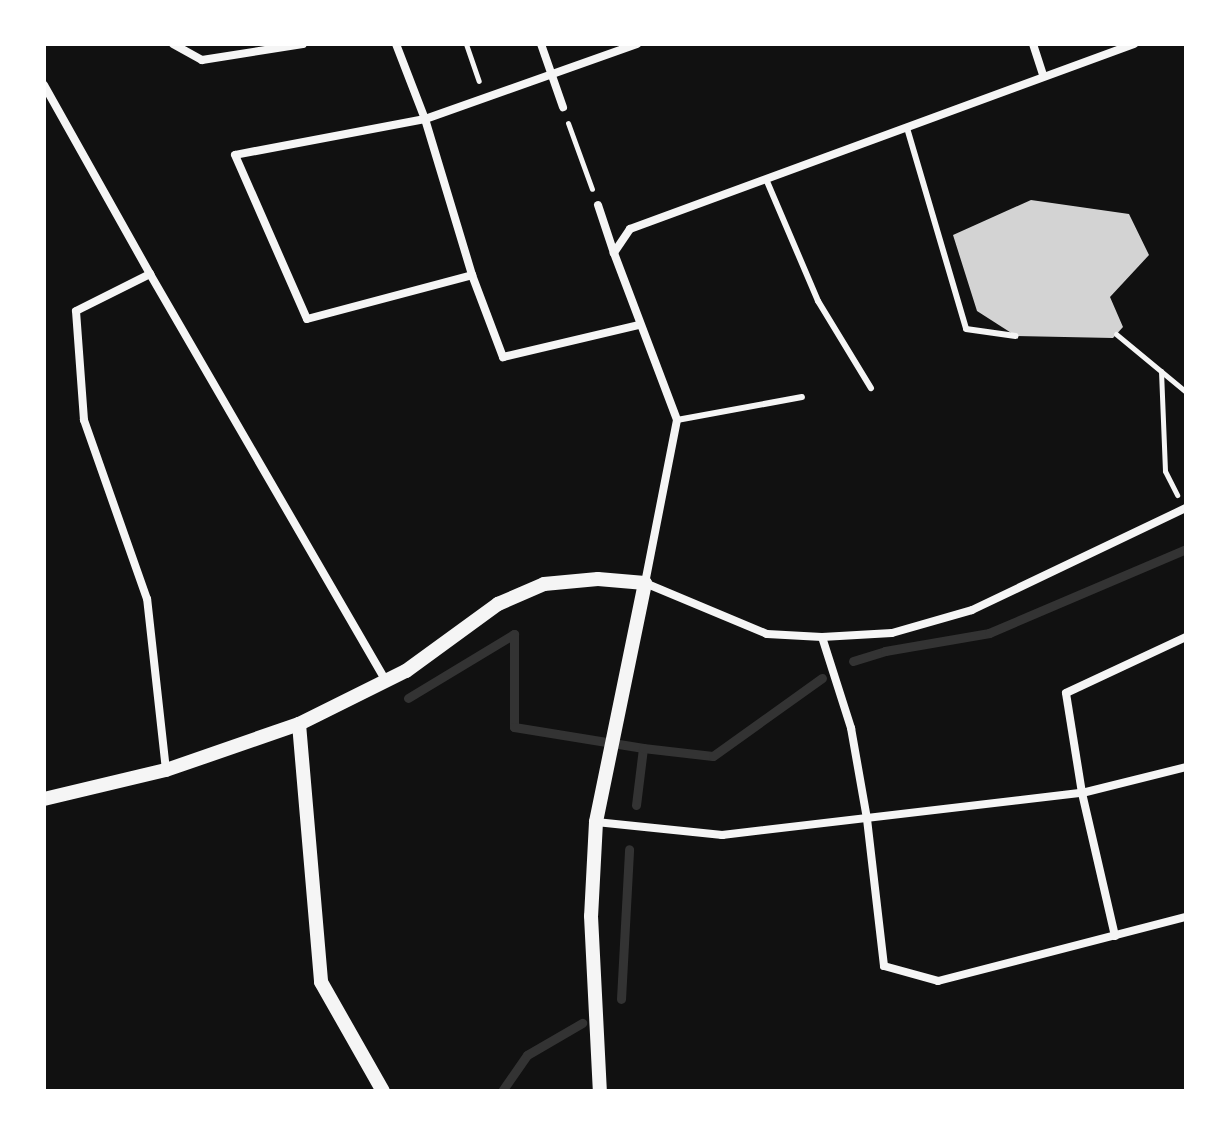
<!DOCTYPE html>
<style>
body{margin:0}
#map{position:relative;width:1230px;height:1135px;overflow:hidden;background:#111;font-family:Commissioner,sans-serif}
div>[style]{position:absolute}
.stream>*{height:9px;margin:-4.5px;padding:0 4.5px;transform-origin:4.5px;border-radius:4.5px;background:#333}
.building>*{inset:0;background:#d3d3d3}
.path>*{height:5px;margin:-2.5px;padding:0 2.5px;transform-origin:2.5px;border-radius:2.5px;background:#f5f5f5}
.service>*{height:6px;margin:-3px;padding:0 3px;transform-origin:3px;border-radius:3px;background:#f5f5f5}
.minor>*{height:8px;margin:-4px;padding:0 4px;transform-origin:4px;border-radius:4px;background:#f5f5f5}
.tertiary>*{height:14px;margin:-7px;padding:0 7px;transform-origin:7px;border-radius:7px;background:#f5f5f5}
span{translate:-50% -50%;white-space:nowrap;text-align:center;line-height:1.15;-webkit-text-stroke:8px #fff;paint-order:stroke}
.frame{position:absolute;inset:0;border:46px solid #fff;pointer-events:none}
</style>
<div id="map">
<div class="stream">
<div style="left:853px;top:661px;width:34px;rotate:-17deg"></div>
<div style="left:885px;top:651px;width:106px;rotate:-9.8deg"></div>
<div style="left:989px;top:633px;width:214px;rotate:-23.1deg"></div>
<div style="left:408px;top:698px;width:124px;rotate:-31.1deg"></div>
<div style="left:514px;top:634px;width:93px;rotate:90deg"></div>
<div style="left:514px;top:727px;width:131px;rotate:9.2deg"></div>
<div style="left:636px;top:805px;width:57px;rotate:-83deg"></div>
<div style="left:643px;top:748px;width:70px;rotate:6.5deg"></div>
<div style="left:713px;top:756px;width:134px;rotate:-35.6deg"></div>
<div style="left:621px;top:999px;width:150px;rotate:-86.9deg"></div>
<div style="left:502px;top:1091px;width:44px;rotate:-55.2deg"></div>
<div style="left:527px;top:1055px;width:64px;rotate:-30.2deg"></div>
</div>
<div class="building">
<div style="clip-path:polygon(1031px 200px,1129px 214px,1149px 255px,1110px 297px,1123px 327px,1113px 338px,1016px 336px,977px 311px,953px 235px)"></div>
</div>
<div class="path">
<div style="left:466px;top:44px;width:39px;rotate:71deg"></div>
<div style="left:568px;top:123px;width:70px;rotate:70deg"></div>
<div style="left:1116px;top:334px;width:91px;rotate:39.6deg"></div>
<div style="left:1161px;top:371px;width:100px;rotate:87.7deg"></div>
<div style="left:1165px;top:471px;width:27px;rotate:63deg"></div>
</div>
<div class="service">
<div style="left:907px;top:128px;width:209px;rotate:73.6deg"></div>
<div style="left:966px;top:329px;width:50px;rotate:8deg"></div>
<div style="left:766px;top:179px;width:133px;rotate:66.9deg"></div>
<div style="left:818px;top:301px;width:102px;rotate:58.7deg"></div>
<div style="left:677px;top:420px;width:127px;rotate:-10.4deg"></div>
</div>
<div class="minor">
<div style="left:173px;top:44px;width:33px;rotate:29deg"></div>
<div style="left:202px;top:60px;width:102px;rotate:-9deg"></div>
<div style="left:396px;top:44px;width:80px;rotate:68.9deg"></div>
<div style="left:425px;top:119px;width:193px;rotate:169.3deg"></div>
<div style="left:235px;top:155px;width:179px;rotate:66.3deg"></div>
<div style="left:307px;top:319px;width:171px;rotate:-14.9deg"></div>
<div style="left:541px;top:44px;width:67px;rotate:70.8deg"></div>
<div style="left:637px;top:44px;width:225px;rotate:160.5deg"></div>
<div style="left:425px;top:119px;width:163px;rotate:73.2deg"></div>
<div style="left:472px;top:275px;width:88px;rotate:69.3deg"></div>
<div style="left:503px;top:357px;width:139px;rotate:-13.3deg"></div>
<div style="left:1033px;top:44px;width:33px;rotate:72deg"></div>
<div style="left:1134px;top:44px;width:537px;rotate:159.84deg"></div>
<div style="left:630px;top:229px;width:29px;rotate:124deg"></div>
<div style="left:614px;top:253px;width:178px;rotate:69.3deg"></div>
<div style="left:677px;top:420px;width:166px;rotate:101.1deg"></div>
<div style="left:645px;top:583px;width:132px;rotate:22.7deg"></div>
<div style="left:767px;top:634px;width:55px;rotate:3.1deg"></div>
<div style="left:822px;top:637px;width:70px;rotate:-3.3deg"></div>
<div style="left:892px;top:633px;width:83px;rotate:-16deg"></div>
<div style="left:972px;top:610px;width:237px;rotate:-25.5deg"></div>
<div style="left:44px;top:85px;width:217px;rotate:60.7deg"></div>
<div style="left:598px;top:205px;width:51px;rotate:71.6deg"></div>
<div style="left:822px;top:637px;width:96px;rotate:72.3deg"></div>
<div style="left:851px;top:728px;width:92px;rotate:80deg"></div>
<div style="left:867px;top:819px;width:148px;rotate:83.4deg"></div>
<div style="left:884px;top:966px;width:56px;rotate:15.5deg"></div>
<div style="left:938px;top:981px;width:256px;rotate:-14.5deg"></div>
<div style="left:166px;top:770px;width:172px;rotate:-96.3deg"></div>
<div style="left:147px;top:599px;width:190px;rotate:-109.4deg"></div>
<div style="left:84px;top:420px;width:109px;rotate:-94.2deg"></div>
<div style="left:76px;top:311px;width:83px;rotate:-26.6deg"></div>
<div style="left:150px;top:274px;width:470px;rotate:59.9deg"></div>
<div style="left:596px;top:822px;width:127px;rotate:5.9deg"></div>
<div style="left:722px;top:835px;width:362px;rotate:-6.7deg"></div>
<div style="left:1082px;top:793px;width:107px;rotate:-14deg"></div>
<div style="left:1115px;top:936px;width:147px;rotate:-103deg"></div>
<div style="left:1082px;top:793px;width:101px;rotate:-99.1deg"></div>
<div style="left:1066px;top:693px;width:132px;rotate:-25deg"></div>
</div>
<div class="tertiary">
<div style="left:299px;top:724px;width:259px;rotate:85.1deg"></div>
<div style="left:321px;top:982px;width:125px;rotate:60.4deg"></div>
<div style="left:44px;top:799px;width:125px;rotate:-13.4deg"></div>
<div style="left:166px;top:770px;width:141px;rotate:-19.1deg"></div>
<div style="left:299px;top:724px;width:119px;rotate:-26.4deg"></div>
<div style="left:406px;top:671px;width:114px;rotate:-36.1deg"></div>
<div style="left:498px;top:604px;width:50px;rotate:-23.5deg"></div>
<div style="left:544px;top:584px;width:54px;rotate:-5.3deg"></div>
<div style="left:598px;top:579px;width:47px;rotate:4.9deg"></div>
<div style="left:645px;top:583px;width:244px;rotate:101.6deg"></div>
<div style="left:596px;top:822px;width:94px;rotate:93deg"></div>
<div style="left:591px;top:916px;width:175px;rotate:87.1deg"></div>
</div>
<div class="frame"></div>
</div>
